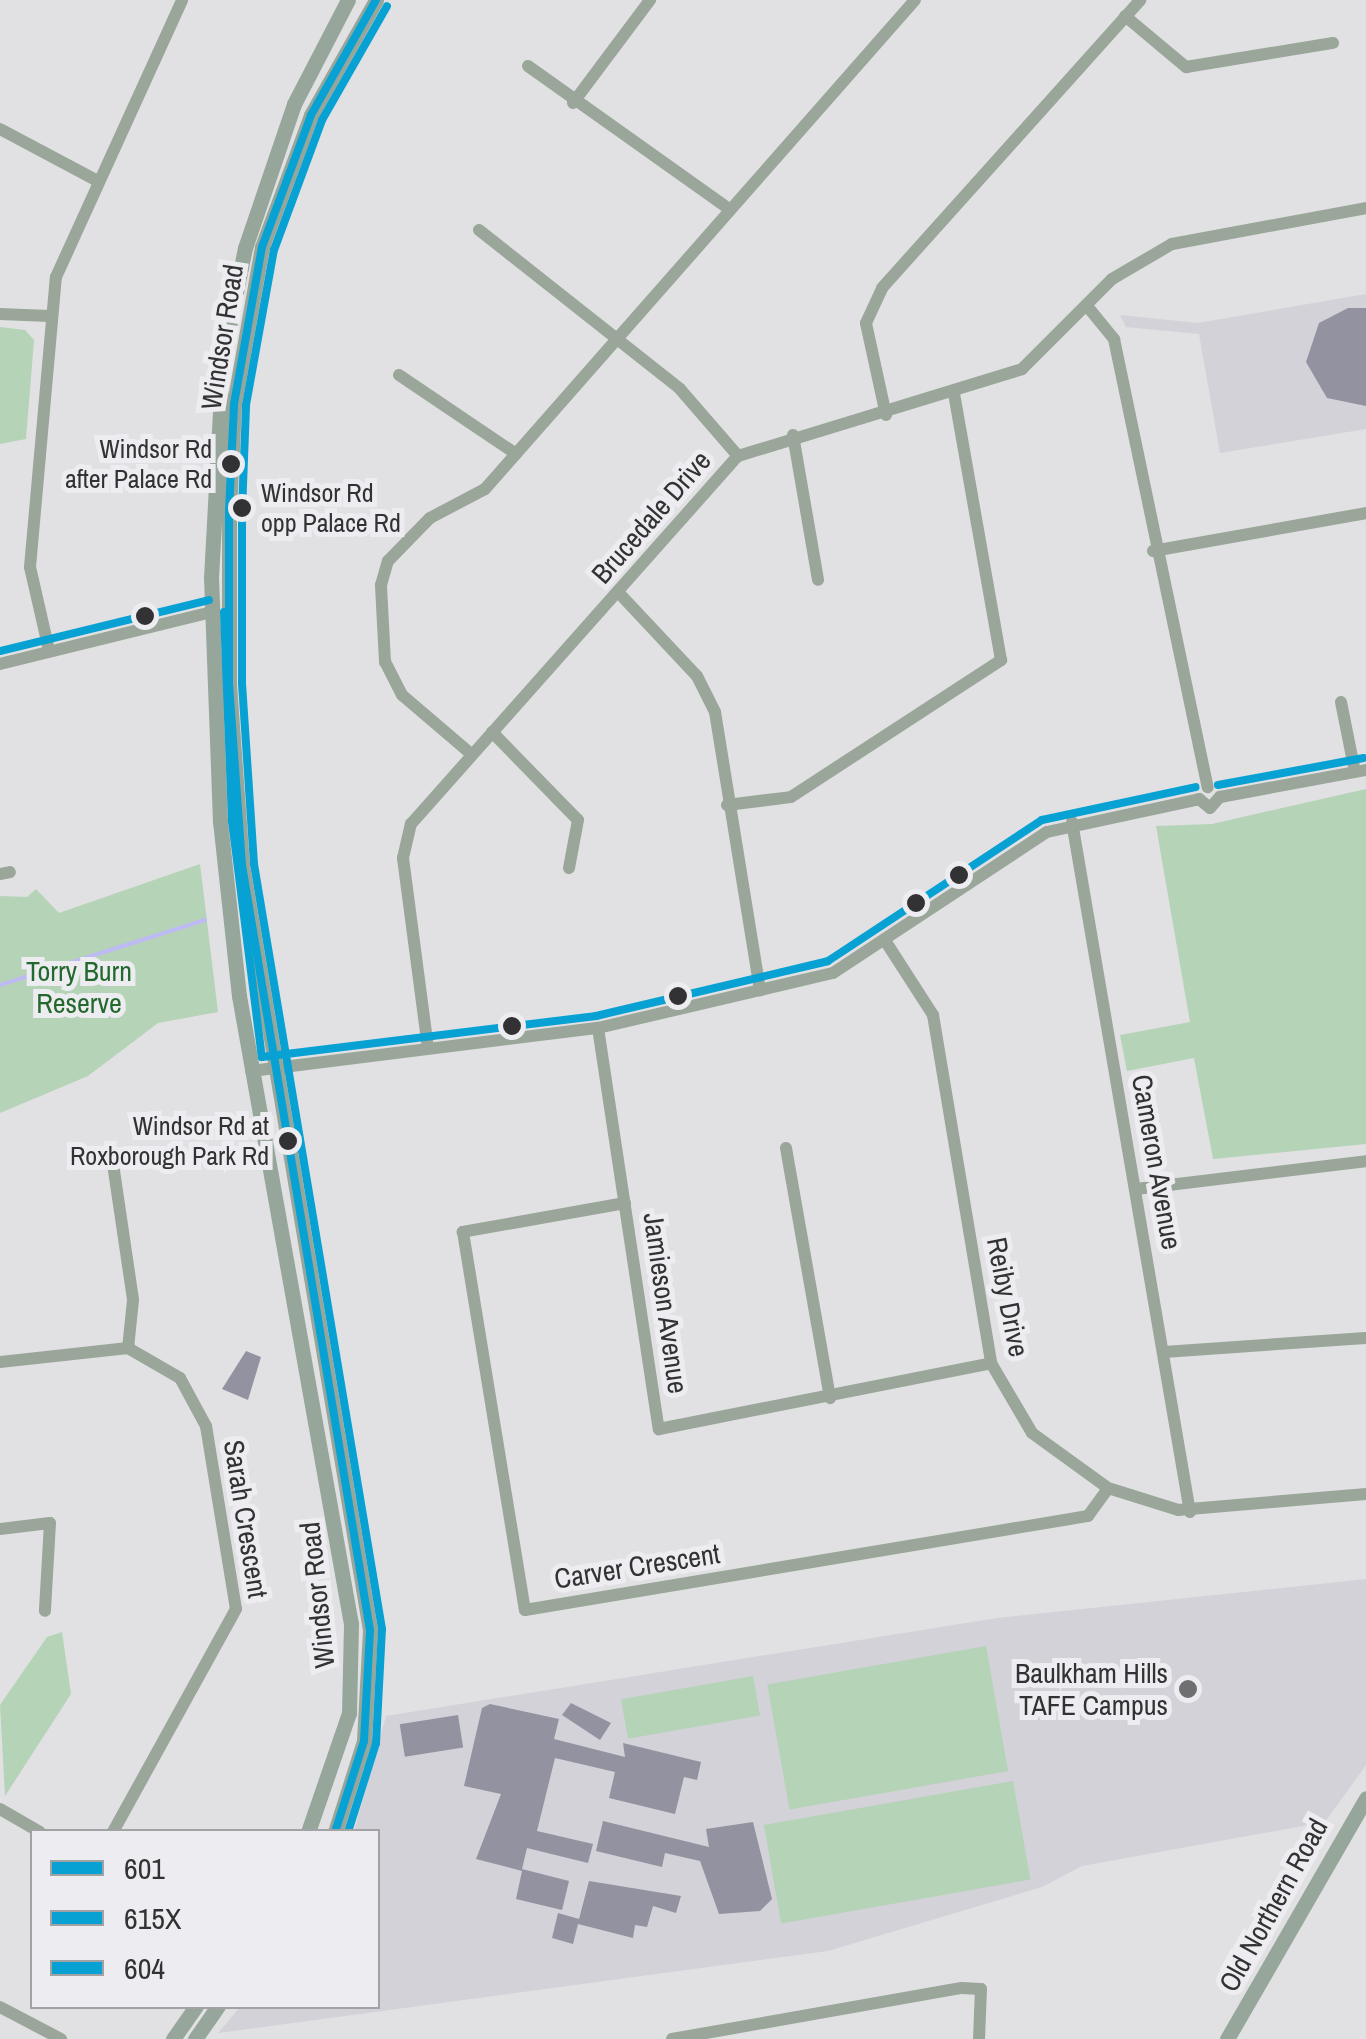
<!DOCTYPE html>
<style>
body{margin:0}
#map{position:relative;width:1366px;height:2039px;overflow:hidden;background:#e1e1e3;font-family:"Archivo Narrow",sans-serif}
div>[style]{position:absolute}
.built>*{inset:0;background:#d2d2d8}
.green>*{inset:0;background:#b5d3b7;transform-origin:0 0}
.stream>*{height:4px;margin:-2px;padding:0 2px;transform-origin:2px;border-radius:2px;background:#bdbaf4}
.building>*{inset:0;background:#9392a0;transform-origin:0 0}
.minor>*{height:12px;margin:-6px;padding:0 6px;transform-origin:6px;border-radius:6px;background:#9aa69a}
.major>*{height:15px;margin:-7.5px;padding:0 7.5px;transform-origin:7.5px;border-radius:7.5px;background:#97a69b}
.bus-1>*{height:8px;margin:-4px;padding:0 4px;transform-origin:4px;border-radius:4px;background:#08a1d3}
.bus-2>*{height:8px;margin:-4px;padding:0 4px;transform-origin:4px;border-radius:4px;background:#08a1d3}
.bus-3>*{height:8px;margin:-4px;padding:0 4px;transform-origin:4px;border-radius:4px;background:#08a1d3}
.dots>*{width:28px;height:28px;translate:-50% -50%;box-sizing:border-box;border:5px solid #ededf1;border-radius:50%}
span{translate:-50% -50%;white-space:nowrap;text-align:center;line-height:1.15;-webkit-text-stroke:10px #ededf1;paint-order:stroke}
.bus-label{font-size:26px;color:#323234}
.right{translate:-100% -50%;text-align:right}
.left{translate:0 -50%;text-align:left}
.street-label{font-size:28px;color:#323234}
.park-label{font-size:28px;color:#23682c}
.poi-label{font-size:28px;color:#323234}
.legend{position:absolute;left:30px;top:1829px;width:350px;height:180px;box-sizing:border-box;background:#ededf1;border:2px solid #a2a2a5;margin:0;padding:12px 18px;list-style:none;font-size:30px;color:#323234}
.legend li{display:flex;align-items:center;gap:20px;height:50px}
.legend b{width:50px;border:2px solid #a2a2a5}
</style>
<div id="map">
<div class="built">
<div style="clip-path:polygon(1366px 294px,1366px 429px,1220px 453px,1199px 334px,1126px 327px,1120px 315px,1198px 323px)"></div>
<div style="clip-path:polygon(1366px 1579px,1366px 1765px,1325px 1822px,1082px 1866px,1042px 1887px,828px 1951px,218px 2033px,240px 2007px,378px 2006px,378px 1832px,354px 1831px,386px 1716px,997px 1618px)"></div>
</div>
<div class="green">
<div style="clip-path:polygon(0 327px,25px 330px,34px 340px,26px 439px,0 444px)"></div>
<div style="clip-path:polygon(1366px 789px,1366px 1144px,1213px 1159px,1194px 1058px,1127px 1071px,1120px 1035px,1190px 1022px,1156px 826px,1212px 824px)"></div>
<div style="clip-path:polygon(200px 864px,218px 1012px,158px 1023px,88px 1076px,0 1113px,0 896px,27px 897px,36px 889px,59px 913px)"></div>
<div style="clip-path:polygon(62px 1632px,71px 1694px,5px 1796px,0 1705px,47px 1637px)"></div>
<div style="left:986px;top:1646px;width:127px;height:222px;rotate:80deg"></div>
<div style="left:753px;top:1676px;width:40px;height:134px;rotate:80deg"></div>
<div style="left:1013px;top:1781px;width:100px;height:253px;rotate:80deg"></div>
</div>
<div class="stream">
<div style="left:0;top:985px;width:215px;rotate:-17.6deg"></div>
</div>
<div class="building">
<div style="clip-path:polygon(1348px 308px,1366px 308px,1366px 406px,1327px 398px,1306px 362px,1319px 323px)"></div>
<div style="clip-path:polygon(246px 1351px,261px 1357px,248px 1400px,222px 1389px)"></div>
<div style="clip-path:polygon(571px 1703px,611px 1723px,600px 1740px,562px 1715px)"></div>
<div style="clip-path:polygon(490px 1704px,559px 1719px,554px 1739px,625px 1757px,623px 1743px,701px 1762px,697px 1780px,684px 1777px,675px 1814px,609px 1798px,615px 1772px,555px 1758px,537px 1831px,593px 1844px,588px 1863px,527px 1848px,522px 1869px,569px 1881px,562px 1910px,516px 1899px,522px 1871px,476px 1859px,501px 1794px,464px 1786px,482px 1708px)"></div>
<div style="left:458px;top:1715px;width:33px;height:59px;rotate:81deg"></div>
<div style="clip-path:polygon(603px 1821px,709px 1847px,706px 1829px,753px 1822px,772px 1899px,760px 1911px,719px 1914px,700px 1861px,665px 1853px,662px 1867px,596px 1851px)"></div>
<div style="clip-path:polygon(589px 1881px,681px 1896px,676px 1913px,653px 1906px,647px 1927px,635px 1925px,633px 1938px,578px 1924px,573px 1944px,552px 1938px,558px 1913px,579px 1919px)"></div>
</div>
<div class="minor">
<div style="left:1125px;top:16px;width:80px;rotate:39.9deg"></div>
<div style="left:1186px;top:67px;width:149px;rotate:-9.3deg"></div>
<div style="left:528px;top:66px;width:247px;rotate:35.4deg"></div>
<div style="left:573px;top:103px;width:129px;rotate:-53.2deg"></div>
<div style="left:0;top:129px;width:111px;rotate:28deg"></div>
<div style="left:479px;top:230px;width:256px;rotate:38.3deg"></div>
<div style="left:680px;top:389px;width:89px;rotate:49.1deg"></div>
<div style="left:1087px;top:306px;width:43px;rotate:50.7deg"></div>
<div style="left:1114px;top:339px;width:458px;rotate:78.2deg"></div>
<div style="left:0;top:314px;width:49px;rotate:2.3deg"></div>
<div style="left:399px;top:375px;width:141px;rotate:34deg"></div>
<div style="left:886px;top:415px;width:94px;rotate:-102.3deg"></div>
<div style="left:866px;top:323px;width:38px;rotate:-65deg"></div>
<div style="left:882px;top:288px;width:387px;rotate:-48.1deg"></div>
<div style="left:793px;top:435px;width:147px;rotate:80.2deg"></div>
<div style="left:1153px;top:551px;width:216px;rotate:-10.1deg"></div>
<div style="left:618px;top:592px;width:115px;rotate:46.8deg"></div>
<div style="left:697px;top:676px;width:40px;rotate:63.4deg"></div>
<div style="left:715px;top:712px;width:282px;rotate:80.8deg"></div>
<div style="left:49px;top:650px;width:85px;rotate:-102.9deg"></div>
<div style="left:30px;top:567px;width:291px;rotate:-84.9deg"></div>
<div style="left:56px;top:277px;width:304px;rotate:-65.5deg"></div>
<div style="left:0;top:664px;width:218px;rotate:-13.8deg"></div>
<div style="left:1341px;top:702px;width:71px;rotate:78.7deg"></div>
<div style="left:492px;top:732px;width:123px;rotate:45.7deg"></div>
<div style="left:578px;top:820px;width:49px;rotate:100.6deg"></div>
<div style="left:470px;top:753px;width:89px;rotate:-139.5deg"></div>
<div style="left:402px;top:695px;width:37px;rotate:-117deg"></div>
<div style="left:385px;top:662px;width:77px;rotate:-93deg"></div>
<div style="left:381px;top:585px;width:25px;rotate:-74deg"></div>
<div style="left:388px;top:561px;width:60px;rotate:-45.7deg"></div>
<div style="left:430px;top:518px;width:62px;rotate:-27.8deg"></div>
<div style="left:485px;top:489px;width:651px;rotate:-48.67deg"></div>
<div style="left:1220px;top:797px;width:148px;rotate:-10.5deg"></div>
<div style="left:1199px;top:799px;width:14px;rotate:39deg"></div>
<div style="left:1210px;top:808px;width:15px;rotate:-48deg"></div>
<div style="left:727px;top:805px;width:64px;rotate:-7.1deg"></div>
<div style="left:791px;top:797px;width:251px;rotate:-33.1deg"></div>
<div style="left:1001px;top:660px;width:270px;rotate:-100deg"></div>
<div style="left:1072px;top:822px;width:700px;rotate:80.3deg"></div>
<div style="left:0;top:874px;width:10px;rotate:-11deg"></div>
<div style="left:886px;top:942px;width:87px;rotate:57.2deg"></div>
<div style="left:933px;top:1015px;width:353px;rotate:80.5deg"></div>
<div style="left:991px;top:1363px;width:81px;rotate:59.6deg"></div>
<div style="left:1032px;top:1433px;width:94px;rotate:35.9deg"></div>
<div style="left:1108px;top:1488px;width:73px;rotate:17.4deg"></div>
<div style="left:1178px;top:1510px;width:189px;rotate:-4.9deg"></div>
<div style="left:598px;top:1028px;width:406px;rotate:81.4deg"></div>
<div style="left:659px;top:1429px;width:338px;rotate:-11.2deg"></div>
<div style="left:428px;top:1048px;width:192px;rotate:-97.5deg"></div>
<div style="left:403px;top:858px;width:35px;rotate:-77deg"></div>
<div style="left:411px;top:824px;width:492px;rotate:-48.4deg"></div>
<div style="left:738px;top:456px;width:297px;rotate:-17deg"></div>
<div style="left:1022px;top:369px;width:127px;rotate:-45deg"></div>
<div style="left:1112px;top:279px;width:69px;rotate:-30.3deg"></div>
<div style="left:1172px;top:244px;width:197px;rotate:-10.5deg"></div>
<div style="left:251px;top:1071px;width:350px;rotate:-7.1deg"></div>
<div style="left:598px;top:1028px;width:241px;rotate:-13.2deg"></div>
<div style="left:833px;top:973px;width:256px;rotate:-33.4deg"></div>
<div style="left:1047px;top:832px;width:156px;rotate:-12.2deg"></div>
<div style="left:786px;top:1148px;width:254px;rotate:80deg"></div>
<div style="left:113px;top:1164px;width:137px;rotate:81.6deg"></div>
<div style="left:133px;top:1300px;width:48px;rotate:95.9deg"></div>
<div style="left:1136px;top:1189px;width:232px;rotate:-6.9deg"></div>
<div style="left:625px;top:1203px;width:165px;rotate:169.9deg"></div>
<div style="left:463px;top:1232px;width:383px;rotate:80.7deg"></div>
<div style="left:525px;top:1610px;width:571px;rotate:-9.48deg"></div>
<div style="left:1088px;top:1516px;width:34px;rotate:-54deg"></div>
<div style="left:1164px;top:1352px;width:202px;rotate:-4deg"></div>
<div style="left:0;top:1362px;width:129px;rotate:-6.2deg"></div>
<div style="left:128px;top:1348px;width:60px;rotate:30deg"></div>
<div style="left:180px;top:1378px;width:55px;rotate:61.6deg"></div>
<div style="left:206px;top:1426px;width:185px;rotate:80.7deg"></div>
<div style="left:236px;top:1609px;width:255px;rotate:118.9deg"></div>
<div style="left:0;top:1529px;width:50px;rotate:-6.8deg"></div>
<div style="left:50px;top:1523px;width:88px;rotate:93.3deg"></div>
<div style="left:0;top:1809px;width:46px;rotate:29.9deg"></div>
<div style="left:0;top:2007px;width:69px;rotate:27.7deg"></div>
<div style="left:672px;top:2039px;width:294px;rotate:-10deg"></div>
<div style="left:962px;top:1988px;width:19px;rotate:3deg"></div>
<div style="left:981px;top:1989px;width:50px;rotate:92.3deg"></div>
</div>
<div class="major">
<div style="left:308px;top:1832px;width:126px;rotate:-71deg"></div>
<div style="left:349px;top:1713px;width:89px;rotate:-88.7deg"></div>
<div style="left:351px;top:1624px;width:638px;rotate:-100.11deg"></div>
<div style="left:239px;top:996px;width:175px;rotate:-96.2deg"></div>
<div style="left:220px;top:822px;width:244px;rotate:-92.1deg"></div>
<div style="left:211px;top:578px;width:222px;rotate:-86.9deg"></div>
<div style="left:223px;top:356px;width:110px;rotate:-78.5deg"></div>
<div style="left:245px;top:248px;width:152px;rotate:-71.2deg"></div>
<div style="left:294px;top:104px;width:117px;rotate:-62.6deg"></div>
<div style="left:335px;top:1832px;width:96px;rotate:-72.3deg"></div>
<div style="left:364px;top:1741px;width:111px;rotate:-86.9deg"></div>
<div style="left:370px;top:1630px;width:776px;rotate:-99.5deg"></div>
<div style="left:242px;top:865px;width:182px;rotate:-94.1deg"></div>
<div style="left:229px;top:683px;width:172px;rotate:-90deg"></div>
<div style="left:229px;top:511px;width:107px;rotate:-87.3deg"></div>
<div style="left:234px;top:404px;width:159px;rotate:-79.9deg"></div>
<div style="left:262px;top:247px;width:141px;rotate:-69.6deg"></div>
<div style="left:311px;top:115px;width:132px;rotate:-60.5deg"></div>
<div style="left:173px;top:2039px;width:40px;rotate:-55.1deg"></div>
<div style="left:195px;top:2039px;width:40px;rotate:-55.1deg"></div>
<div style="left:1227px;top:2039px;width:278px;rotate:-60deg"></div>
</div>
<div class="bus-1">
<div style="left:335px;top:1832px;width:96px;rotate:-72.3deg"></div>
<div style="left:364px;top:1741px;width:111px;rotate:-86.9deg"></div>
<div style="left:370px;top:1630px;width:776px;rotate:-99.5deg"></div>
<div style="left:242px;top:865px;width:182px;rotate:-94.1deg"></div>
<div style="left:229px;top:683px;width:172px;rotate:-90deg"></div>
<div style="left:229px;top:511px;width:107px;rotate:-87.3deg"></div>
<div style="left:234px;top:404px;width:159px;rotate:-79.9deg"></div>
<div style="left:262px;top:247px;width:141px;rotate:-69.6deg"></div>
<div style="left:311px;top:115px;width:132px;rotate:-60.5deg"></div>
</div>
<div class="bus-2">
<div style="left:348px;top:1832px;width:93px;rotate:-72.5deg"></div>
<div style="left:376px;top:1743px;width:114px;rotate:-87deg"></div>
<div style="left:382px;top:1629px;width:776px;rotate:-99.5deg"></div>
<div style="left:254px;top:864px;width:181px;rotate:-93.8deg"></div>
<div style="left:242px;top:683px;width:172px;rotate:-90deg"></div>
<div style="left:242px;top:511px;width:106px;rotate:-87.8deg"></div>
<div style="left:246px;top:405px;width:158px;rotate:-79.8deg"></div>
<div style="left:274px;top:250px;width:139px;rotate:-69.7deg"></div>
<div style="left:322px;top:120px;width:131px;rotate:-60.3deg"></div>
</div>
<div class="bus-3">
<div style="left:224px;top:612px;width:209px;rotate:87.8deg"></div>
<div style="left:232px;top:821px;width:238px;rotate:82.8deg"></div>
<div style="left:262px;top:1057px;width:337px;rotate:-7deg"></div>
<div style="left:596px;top:1016px;width:238px;rotate:-13.3deg"></div>
<div style="left:828px;top:961px;width:256px;rotate:-33.4deg"></div>
<div style="left:1042px;top:820px;width:157px;rotate:-12.1deg"></div>
<div style="left:0;top:651px;width:215px;rotate:-13.7deg"></div>
<div style="left:1218px;top:785px;width:148px;rotate:-10.5deg"></div>
</div>
<div class="dots">
<div style="left:231px;top:464px;background:#323234"></div>
<div style="left:242px;top:508px;background:#323234"></div>
<div style="left:145px;top:616px;background:#323234"></div>
<div style="left:959px;top:875px;background:#323234"></div>
<div style="left:916px;top:903px;background:#323234"></div>
<div style="left:678px;top:996px;background:#323234"></div>
<div style="left:512px;top:1026px;background:#323234"></div>
<div style="left:288px;top:1141px;background:#323234"></div>
<div style="left:1188px;top:1689px;background:#6f6f71"></div>
</div>
<div class="bus-label">
<span class="right" style="left:212px;top:464px">Windsor Rd<br>after Palace Rd</span>
<span class="left" style="left:261px;top:508px">Windsor Rd<br>opp Palace Rd</span>
<span class="right" style="left:269px;top:1141px">Windsor Rd at<br>Roxborough Park Rd</span>
</div>
<div class="street-label">
<span style="left:222px;top:337px;rotate:-81deg">Windsor Road</span>
<span style="left:651px;top:517px;rotate:-49deg">Brucedale Drive</span>
<span style="left:1157px;top:1162px;rotate:80deg">Cameron Avenue</span>
<span style="left:1008px;top:1297px;rotate:79deg">Reiby Drive</span>
<span style="left:666px;top:1303px;rotate:82deg">Jamieson Avenue</span>
<span style="left:246px;top:1519px;rotate:81deg">Sarah Crescent</span>
<span style="left:637px;top:1566px;rotate:-9deg">Carver Crescent</span>
<span style="left:317px;top:1595px;rotate:-96deg">Windsor Road</span>
<span style="left:1273px;top:1905px;rotate:-61deg">Old Northern Road</span>
</div>
<div class="park-label">
<span style="left:79px;top:987px">Torry Burn<br>Reserve</span>
</div>
<div class="poi-label">
<span class="right" style="left:1168px;top:1689px">Baulkham Hills<br>TAFE Campus</span>
</div>
<ul class="legend">
<li><b style="height:12px;background:#08a1d3"></b>601</li>
<li><b style="height:12px;background:#08a1d3"></b>615X</li>
<li><b style="height:12px;background:#08a1d3"></b>604</li>
</ul>
</div>
